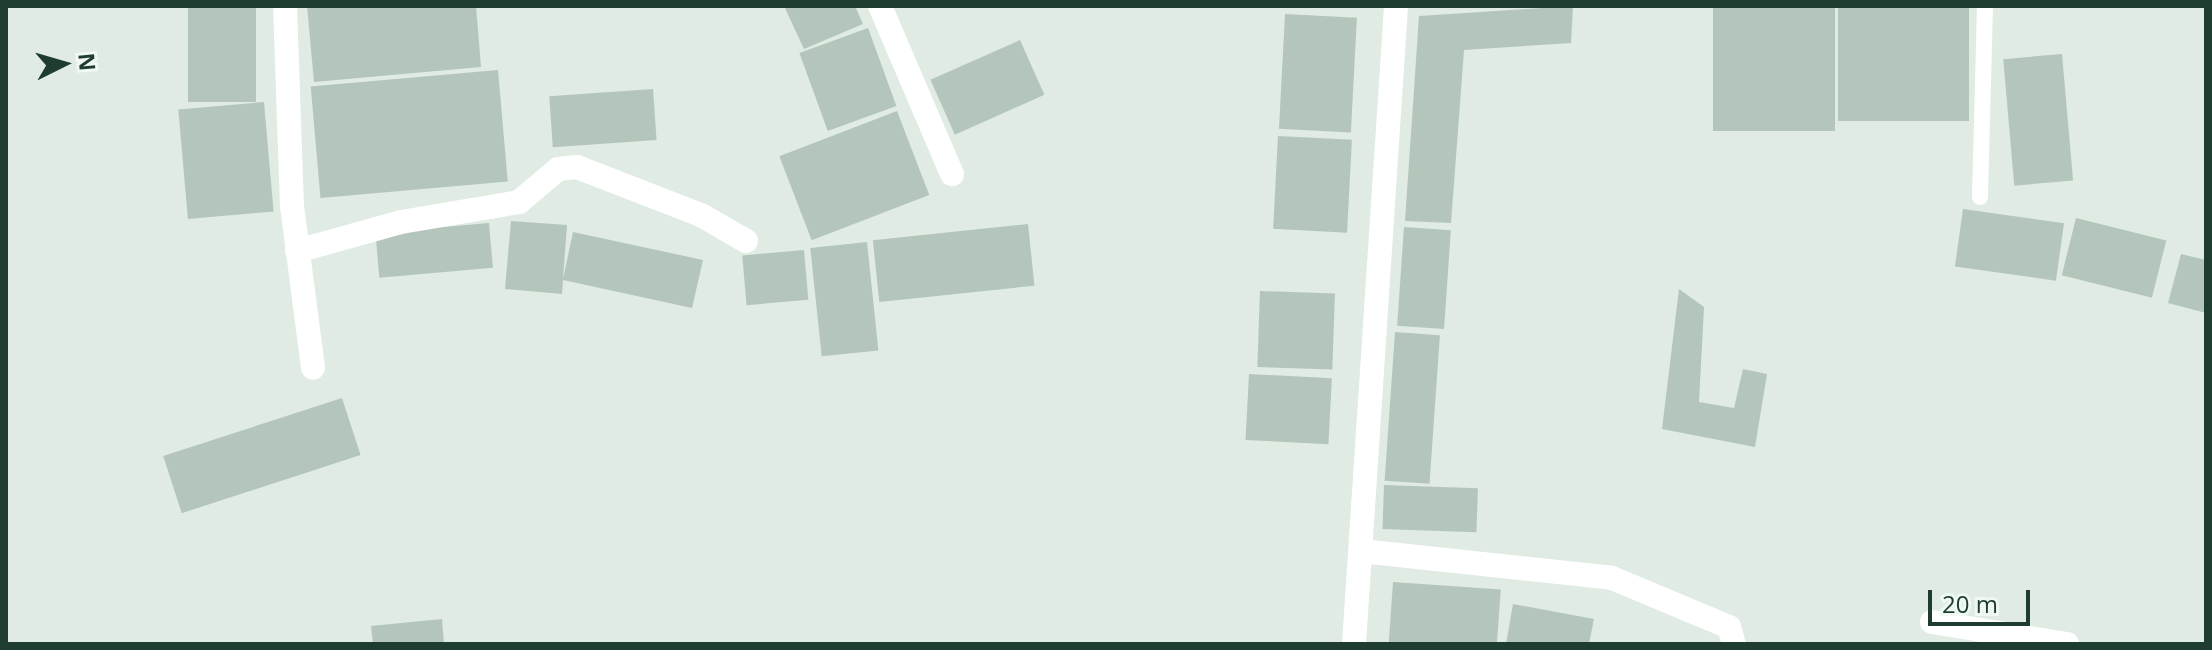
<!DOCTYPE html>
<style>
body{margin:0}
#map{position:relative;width:2212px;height:650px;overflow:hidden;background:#dfebe3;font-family:"Open Sans",sans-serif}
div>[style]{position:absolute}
.building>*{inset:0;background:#b4c6bb;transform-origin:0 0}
.service>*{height:16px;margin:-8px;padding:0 8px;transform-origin:8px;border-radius:8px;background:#fff}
.minor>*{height:24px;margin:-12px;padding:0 12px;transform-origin:12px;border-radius:12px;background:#fff}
span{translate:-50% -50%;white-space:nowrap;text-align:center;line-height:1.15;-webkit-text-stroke:8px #eff8f2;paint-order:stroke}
.frame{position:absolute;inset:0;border:8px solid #1e3d2e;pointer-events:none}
.north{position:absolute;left:24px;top:24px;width:80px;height:80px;-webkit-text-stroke:6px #eff8f2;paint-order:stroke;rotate:85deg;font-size:22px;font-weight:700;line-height:32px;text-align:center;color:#1e3d2e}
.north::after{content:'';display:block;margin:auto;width:28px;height:36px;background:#1e3d2e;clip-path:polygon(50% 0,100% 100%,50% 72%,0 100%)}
.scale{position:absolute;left:1928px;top:590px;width:102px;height:36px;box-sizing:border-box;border:4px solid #1e3d2e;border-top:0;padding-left:10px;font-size:24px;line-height:28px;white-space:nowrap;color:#1e3d2e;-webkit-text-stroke:6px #eff8f2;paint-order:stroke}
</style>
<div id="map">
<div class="building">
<div style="left:188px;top:6px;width:68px;height:96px"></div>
<div style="clip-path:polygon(307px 6px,476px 6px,481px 67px,314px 82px)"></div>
<div style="clip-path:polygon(784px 6px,855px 6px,863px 24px,804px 49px)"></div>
<div style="clip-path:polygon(1573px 6px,1571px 43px,1464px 50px,1451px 223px,1405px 221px,1419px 16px)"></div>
<div style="left:1713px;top:6px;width:122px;height:125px"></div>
<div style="left:1838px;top:6px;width:131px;height:115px"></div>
<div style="left:1285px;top:14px;width:72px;height:115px;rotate:3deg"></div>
<div style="left:868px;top:28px;width:83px;height:73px;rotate:70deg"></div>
<div style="left:1020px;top:40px;width:60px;height:98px;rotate:66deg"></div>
<div style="left:2062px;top:54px;width:127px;height:59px;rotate:85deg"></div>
<div style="left:498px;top:70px;width:112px;height:188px;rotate:85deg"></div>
<div style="left:653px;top:89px;width:51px;height:104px;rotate:86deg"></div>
<div style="left:264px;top:102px;width:110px;height:86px;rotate:85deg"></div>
<div style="left:897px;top:111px;width:90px;height:126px;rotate:69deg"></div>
<div style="left:1278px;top:136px;width:74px;height:93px;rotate:3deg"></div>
<div style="left:1963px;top:209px;width:102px;height:58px;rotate:8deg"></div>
<div style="left:2076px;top:218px;width:93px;height:59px;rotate:14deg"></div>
<div style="clip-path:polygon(511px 221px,567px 225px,563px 279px,573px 232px,703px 260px,692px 308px,563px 280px,562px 294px,505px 289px)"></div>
<div style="left:489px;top:223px;width:45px;height:114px;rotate:85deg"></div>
<div style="left:1028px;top:224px;width:62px;height:156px;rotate:84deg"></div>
<div style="left:1404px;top:227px;width:47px;height:99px;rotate:4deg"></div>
<div style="left:867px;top:242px;width:109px;height:57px;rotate:84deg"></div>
<div style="left:804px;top:250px;width:50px;height:62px;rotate:85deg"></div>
<div style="clip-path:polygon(2181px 254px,2206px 260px,2206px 313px,2168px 303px)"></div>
<div style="clip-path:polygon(1679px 289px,1704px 307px,1699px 402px,1734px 408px,1743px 369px,1767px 374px,1755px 447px,1662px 429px)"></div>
<div style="left:1260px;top:291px;width:75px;height:76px;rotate:2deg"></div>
<div style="left:1395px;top:332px;width:45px;height:149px;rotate:4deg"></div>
<div style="left:1249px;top:374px;width:83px;height:66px;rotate:3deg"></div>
<div style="left:342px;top:398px;width:60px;height:188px;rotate:72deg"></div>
<div style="left:1384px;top:485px;width:94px;height:44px;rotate:2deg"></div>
<div style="left:1393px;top:582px;width:108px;height:62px;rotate:4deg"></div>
<div style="clip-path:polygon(1513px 604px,1594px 619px,1589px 644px,1506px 644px)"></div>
<div style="clip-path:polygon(442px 619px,444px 644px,373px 644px,371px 626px)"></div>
</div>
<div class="service">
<div style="left:1980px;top:197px;width:191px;rotate:-88.5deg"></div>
</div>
<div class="minor">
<div style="left:285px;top:6px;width:200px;rotate:88deg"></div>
<div style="left:292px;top:206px;width:163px;rotate:82.6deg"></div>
<div style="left:880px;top:6px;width:183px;rotate:66.8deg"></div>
<div style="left:297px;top:251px;width:108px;rotate:-15.6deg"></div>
<div style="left:401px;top:222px;width:120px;rotate:-9.6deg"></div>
<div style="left:519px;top:202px;width:51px;rotate:-40.2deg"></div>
<div style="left:558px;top:169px;width:19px;rotate:-6deg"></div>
<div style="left:577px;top:167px;width:133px;rotate:21.2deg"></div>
<div style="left:701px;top:215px;width:52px;rotate:30deg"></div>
<div style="left:1361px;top:551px;width:252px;rotate:6.1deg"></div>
<div style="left:1612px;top:578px;width:127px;rotate:22.7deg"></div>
<div style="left:1729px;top:627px;width:18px;rotate:74deg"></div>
<div style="left:1932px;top:622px;width:137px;rotate:9.3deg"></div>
<div style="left:1354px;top:644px;width:639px;rotate:-86.23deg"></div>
</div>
<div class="frame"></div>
<div class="north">N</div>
<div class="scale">20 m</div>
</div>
